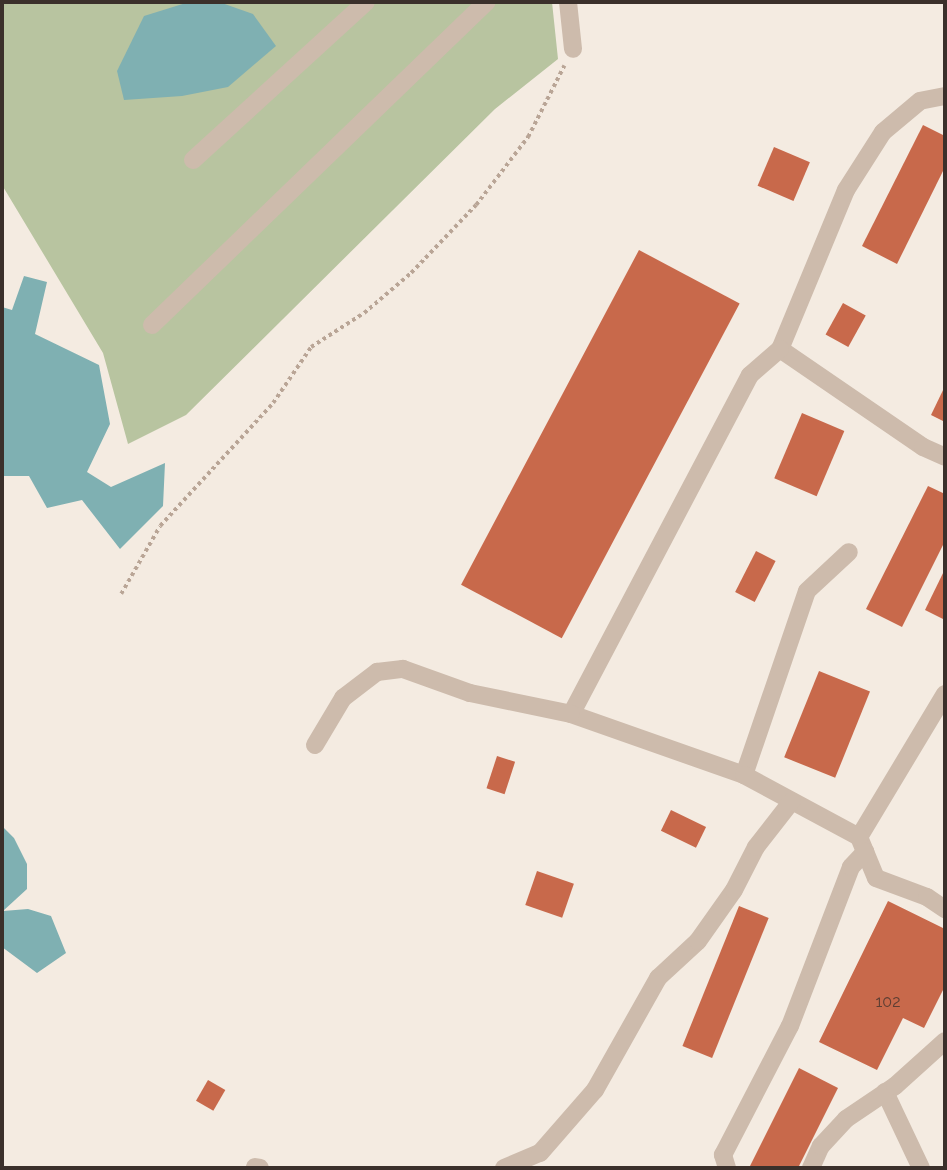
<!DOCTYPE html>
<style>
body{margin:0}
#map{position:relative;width:947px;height:1170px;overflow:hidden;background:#f4ebe1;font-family:Raleway,sans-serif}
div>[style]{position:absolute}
.green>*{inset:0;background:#b8c4a0}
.water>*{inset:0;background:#7fb0b2}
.building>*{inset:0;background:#c8694b;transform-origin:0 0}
.path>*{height:3.5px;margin-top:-1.75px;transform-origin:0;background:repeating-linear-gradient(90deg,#b9a596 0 3.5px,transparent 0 7px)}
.minor>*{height:18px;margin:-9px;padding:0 9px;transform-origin:9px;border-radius:9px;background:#cdbbac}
span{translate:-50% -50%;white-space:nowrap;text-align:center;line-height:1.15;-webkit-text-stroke:5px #fbf5ee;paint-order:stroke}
.number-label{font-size:16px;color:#5e3e33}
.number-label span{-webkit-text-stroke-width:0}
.frame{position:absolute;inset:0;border:4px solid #3b302b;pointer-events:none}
</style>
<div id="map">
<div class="green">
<div style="clip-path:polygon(2px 2px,552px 2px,558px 59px,495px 109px,186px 415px,128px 444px,103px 353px,2px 185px)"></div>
</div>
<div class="water">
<div style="clip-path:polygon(189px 2px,219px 2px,253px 14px,276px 46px,228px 87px,182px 96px,124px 100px,117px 71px,144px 16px)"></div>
<div style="clip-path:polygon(24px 276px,47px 282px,35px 334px,99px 365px,110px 424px,87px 472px,111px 487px,165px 463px,163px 506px,120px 549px,82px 500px,47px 508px,29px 476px,2px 476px,2px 307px,12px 310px)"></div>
<div style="clip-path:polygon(2px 826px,14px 838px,27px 864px,27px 889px,3px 911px,28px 909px,51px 916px,66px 953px,37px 973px,2px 947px)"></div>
</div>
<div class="building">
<div style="clip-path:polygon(923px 125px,945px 136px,945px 167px,897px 264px,862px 246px)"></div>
<div style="left:774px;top:147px;width:39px;height:42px;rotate:23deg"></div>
<div style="left:639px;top:250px;width:114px;height:379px;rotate:28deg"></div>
<div style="left:843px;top:303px;width:26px;height:36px;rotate:29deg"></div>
<div style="clip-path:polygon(945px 386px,945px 422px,931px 415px)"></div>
<div style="left:802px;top:413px;width:46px;height:71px;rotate:23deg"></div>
<div style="clip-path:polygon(928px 486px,945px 494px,945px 541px,902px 627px,866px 609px)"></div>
<div style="left:756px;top:551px;width:22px;height:46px;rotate:27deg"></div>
<div style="clip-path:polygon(945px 569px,945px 620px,925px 610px)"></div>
<div style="left:819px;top:671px;width:55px;height:93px;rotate:22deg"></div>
<div style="left:497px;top:756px;width:19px;height:34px;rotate:18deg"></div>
<div style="left:671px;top:810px;width:39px;height:23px;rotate:26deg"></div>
<div style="left:537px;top:871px;width:39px;height:36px;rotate:19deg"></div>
<div style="clip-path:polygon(888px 901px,945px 929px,945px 986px,924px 1028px,903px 1018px,877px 1070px,819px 1042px)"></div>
<div style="left:739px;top:906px;width:32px;height:151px;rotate:22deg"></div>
<div style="clip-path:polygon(799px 1068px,838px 1088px,798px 1168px,749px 1168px)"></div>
<div style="left:208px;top:1080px;width:20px;height:24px;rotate:30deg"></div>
</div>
<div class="path">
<div style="left:121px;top:594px;width:78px;rotate:-60.2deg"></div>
<div style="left:160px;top:526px;width:167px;rotate:-47.4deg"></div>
<div style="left:273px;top:403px;width:68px;rotate:-55.8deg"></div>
<div style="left:311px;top:347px;width:63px;rotate:-32.7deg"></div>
<div style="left:364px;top:313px;width:62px;rotate:-40.4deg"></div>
<div style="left:411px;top:273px;width:94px;rotate:-46.3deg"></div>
<div style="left:476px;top:205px;width:86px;rotate:-52.6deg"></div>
<div style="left:528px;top:137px;width:80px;rotate:-63.1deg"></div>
</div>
<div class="minor">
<div style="left:568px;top:2px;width:47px;rotate:83.9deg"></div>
<div style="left:945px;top:96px;width:25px;rotate:169deg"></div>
<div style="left:920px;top:101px;width:48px;rotate:140deg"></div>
<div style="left:883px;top:132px;width:69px;rotate:122.5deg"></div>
<div style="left:846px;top:190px;width:172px;rotate:112.5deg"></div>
<div style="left:780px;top:349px;width:173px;rotate:34.4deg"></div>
<div style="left:923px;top:447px;width:24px;rotate:24deg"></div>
<div style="left:193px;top:160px;width:234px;rotate:-42.4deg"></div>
<div style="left:152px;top:325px;width:465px;rotate:-44deg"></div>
<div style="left:780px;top:349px;width:40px;rotate:139deg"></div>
<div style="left:750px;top:375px;width:383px;rotate:117.8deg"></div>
<div style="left:571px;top:714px;width:183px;rotate:19.4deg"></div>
<div style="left:744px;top:775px;width:194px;rotate:-71.1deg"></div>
<div style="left:807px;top:591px;width:57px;rotate:-42.9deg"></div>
<div style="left:945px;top:694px;width:167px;rotate:121deg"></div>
<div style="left:859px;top:837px;width:44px;rotate:67.5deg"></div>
<div style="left:876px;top:878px;width:54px;rotate:20.4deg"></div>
<div style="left:927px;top:897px;width:22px;rotate:34deg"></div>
<div style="left:315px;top:745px;width:55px;rotate:-59.2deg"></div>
<div style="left:343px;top:698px;width:43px;rotate:-37.4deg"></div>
<div style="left:377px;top:672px;width:26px;rotate:-7deg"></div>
<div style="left:403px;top:669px;width:71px;rotate:19.7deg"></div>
<div style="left:470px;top:693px;width:103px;rotate:11.7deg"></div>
<div style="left:744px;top:775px;width:131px;rotate:28.3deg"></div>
<div style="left:885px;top:1092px;width:84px;rotate:64.7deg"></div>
<div style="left:255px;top:1167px;width:5px;rotate:11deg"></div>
<div style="left:504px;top:1168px;width:39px;rotate:-23deg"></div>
<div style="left:540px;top:1153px;width:84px;rotate:-48.9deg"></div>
<div style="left:595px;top:1090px;width:129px;rotate:-60.6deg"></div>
<div style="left:658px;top:978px;width:54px;rotate:-42.8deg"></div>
<div style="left:698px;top:941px;width:62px;rotate:-54.8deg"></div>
<div style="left:734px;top:890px;width:48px;rotate:-62.9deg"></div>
<div style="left:756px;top:847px;width:58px;rotate:-52deg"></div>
<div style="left:727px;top:1168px;width:14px;rotate:-107deg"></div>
<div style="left:723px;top:1155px;width:145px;rotate:-62.6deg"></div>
<div style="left:790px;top:1026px;width:170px;rotate:-69deg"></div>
<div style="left:851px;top:867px;width:21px;rotate:-47deg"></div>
<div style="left:811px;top:1168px;width:24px;rotate:-66deg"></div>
<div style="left:821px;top:1146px;width:37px;rotate:-47deg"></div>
<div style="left:846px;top:1119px;width:59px;rotate:-34deg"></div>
<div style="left:895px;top:1086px;width:67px;rotate:-42deg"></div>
</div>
<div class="number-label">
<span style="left:888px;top:1002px">102</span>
</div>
<div class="frame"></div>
</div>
